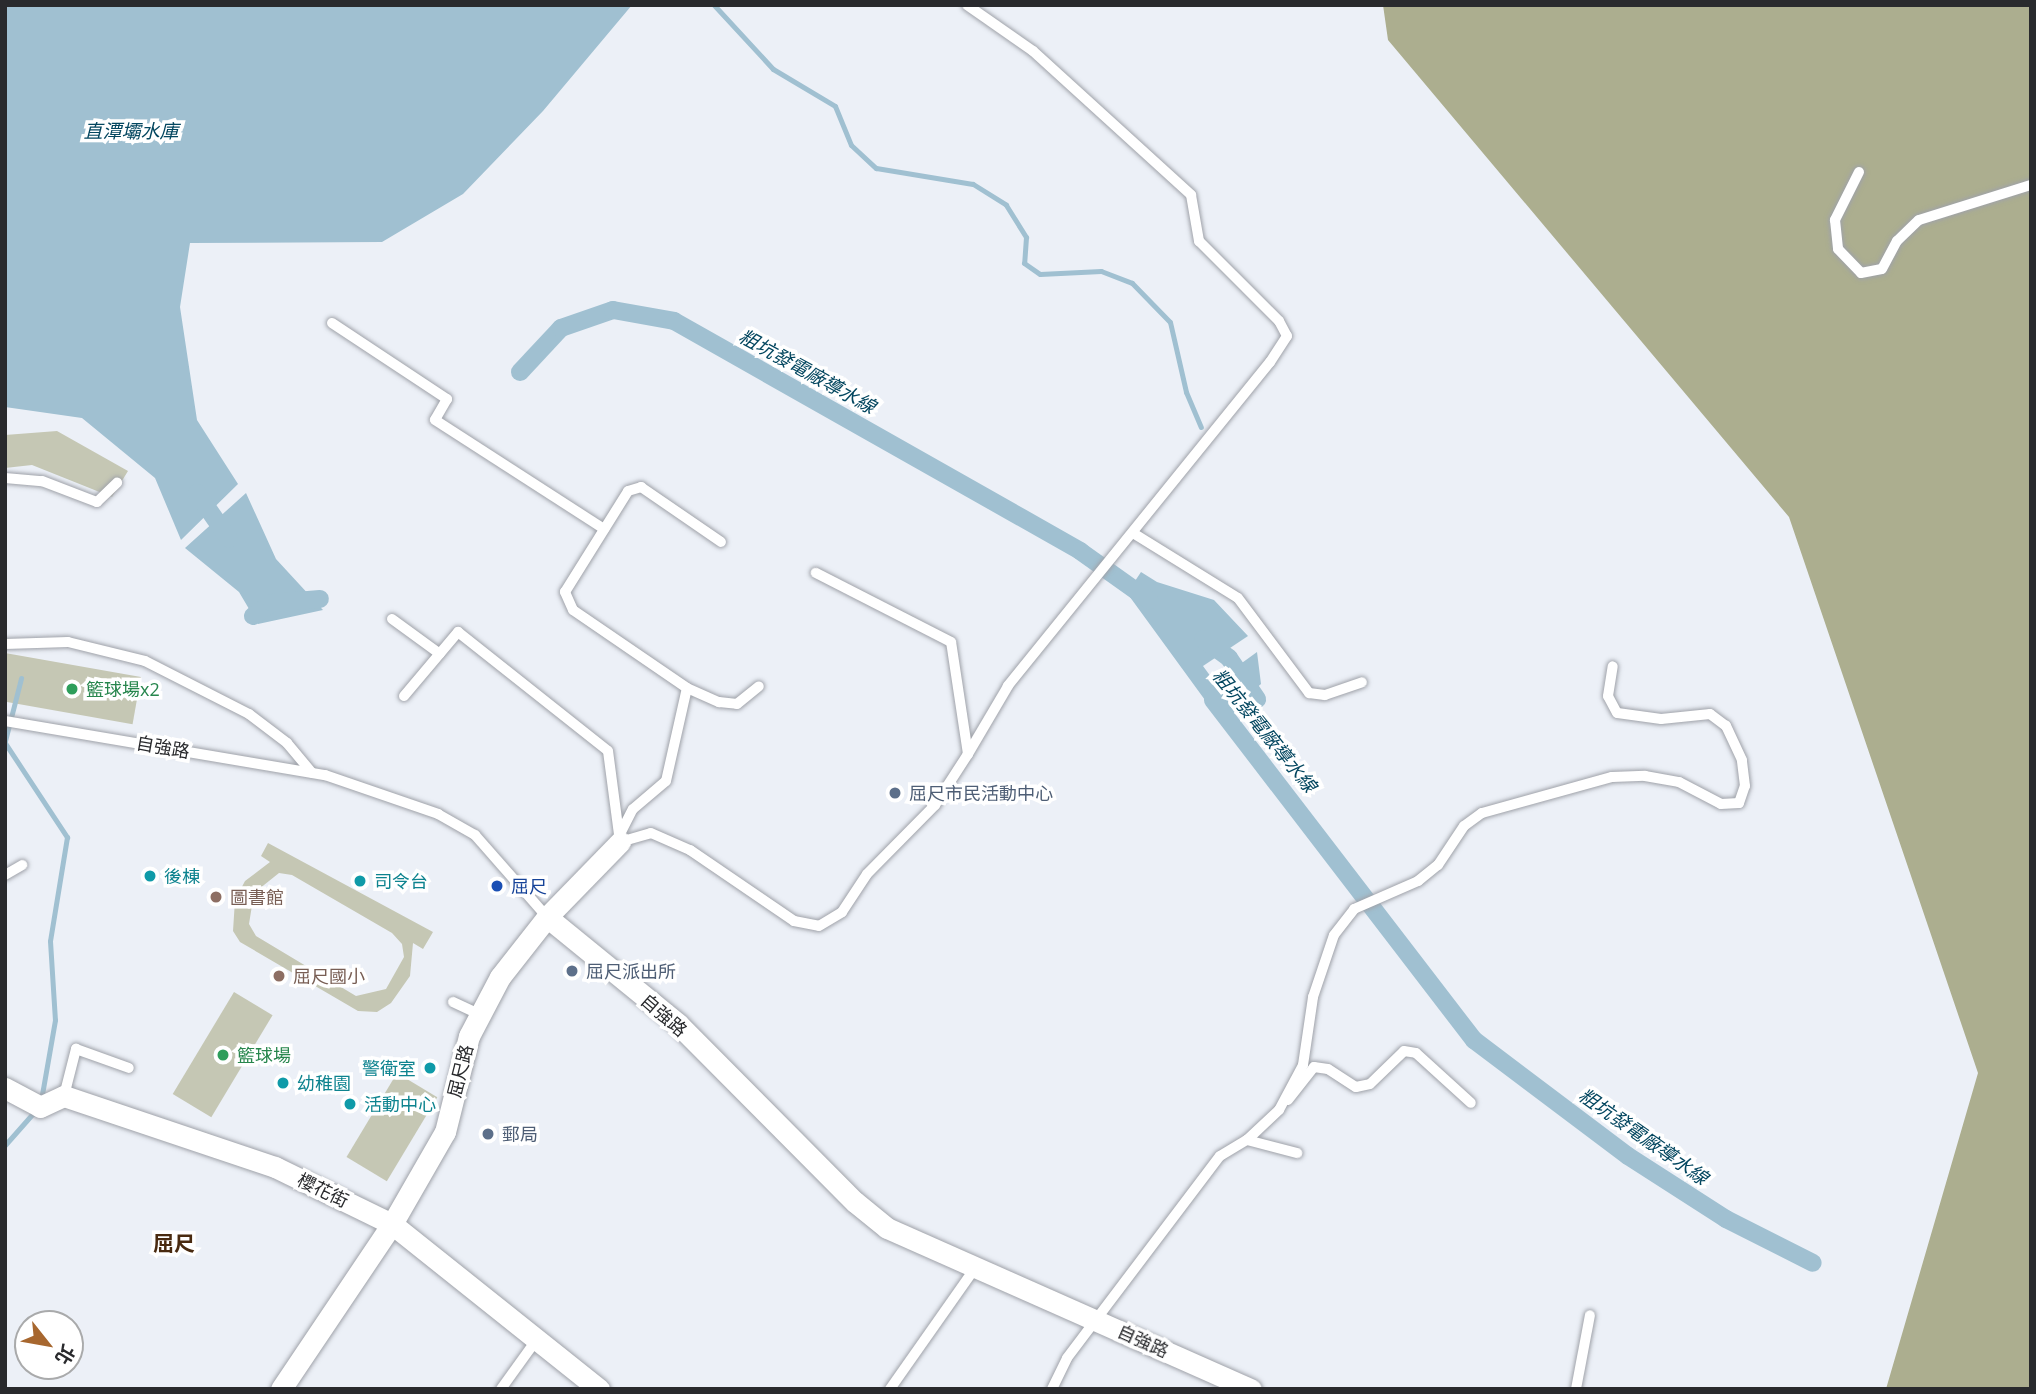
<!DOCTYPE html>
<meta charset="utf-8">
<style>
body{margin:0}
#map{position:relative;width:2036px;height:1394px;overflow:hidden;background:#ecf0f7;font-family:"Open Sans","Noto Sans TC",sans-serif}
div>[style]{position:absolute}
.green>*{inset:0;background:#c5c7b4;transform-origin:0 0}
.forest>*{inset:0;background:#acae8f}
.water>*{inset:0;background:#a0c0d1}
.stream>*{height:5px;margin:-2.5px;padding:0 2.5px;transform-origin:2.5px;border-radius:2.5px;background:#a0c0d1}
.canal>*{height:18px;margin:-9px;padding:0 9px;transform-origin:9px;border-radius:9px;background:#a0c0d1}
.roads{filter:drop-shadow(0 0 2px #9fa2a9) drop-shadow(0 0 2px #9fa2a9)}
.service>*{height:10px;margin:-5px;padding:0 5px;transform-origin:5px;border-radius:5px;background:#fff}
.minor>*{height:21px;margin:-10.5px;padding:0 10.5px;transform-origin:10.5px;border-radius:10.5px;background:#fff}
.dots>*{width:19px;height:19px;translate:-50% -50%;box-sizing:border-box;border:4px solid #fff;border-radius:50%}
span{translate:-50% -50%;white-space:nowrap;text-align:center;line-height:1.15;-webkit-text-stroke:7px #fff;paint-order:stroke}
.leisure-label{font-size:18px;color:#27864d}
.left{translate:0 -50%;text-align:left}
.street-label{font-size:18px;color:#292a2d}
.service-label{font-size:18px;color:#4e5e75}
.culture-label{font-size:18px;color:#0d838f}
.right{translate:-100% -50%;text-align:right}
.transit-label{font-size:18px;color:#164399}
.education-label{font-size:18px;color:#785e54}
.water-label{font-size:19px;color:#03465f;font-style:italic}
.quarter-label{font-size:21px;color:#492a10;font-weight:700}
.frame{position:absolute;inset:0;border:7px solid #292a2d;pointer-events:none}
.north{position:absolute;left:14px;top:1310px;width:70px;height:70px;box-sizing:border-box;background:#fff;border:2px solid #a9aaab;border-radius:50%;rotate:121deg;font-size:19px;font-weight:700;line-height:28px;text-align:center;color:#292a2d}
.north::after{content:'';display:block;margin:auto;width:24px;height:32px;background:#a7672f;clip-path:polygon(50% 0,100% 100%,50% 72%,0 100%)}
</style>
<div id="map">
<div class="green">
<div style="clip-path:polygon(57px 431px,128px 471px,112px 497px,32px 465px,5px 468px,5px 435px)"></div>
<div style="left:5px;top:653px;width:138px;height:48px;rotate:10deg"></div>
<div style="clip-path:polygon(evenodd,268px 843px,433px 932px,423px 949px,413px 943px,410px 976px,391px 1003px,377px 1012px,358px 1011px,240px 942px,233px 931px,235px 900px,245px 881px,270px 862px,261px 856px,268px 843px,279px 873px,292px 875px,392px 933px,402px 944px,404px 957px,386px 989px,356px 996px,256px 936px,249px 924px,254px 893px,279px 873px)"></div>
<div style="left:234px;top:992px;width:45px;height:119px;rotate:31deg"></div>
<div style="left:397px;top:1073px;width:47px;height:98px;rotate:31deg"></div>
</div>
<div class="forest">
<div style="clip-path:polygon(1383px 5px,2031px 5px,2031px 1389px,1886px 1389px,1978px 1073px,1789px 517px,1388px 40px)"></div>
</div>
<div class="water">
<div style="clip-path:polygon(5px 5px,632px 5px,543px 111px,463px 194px,382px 242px,190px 243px,180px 307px,197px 420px,238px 484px,181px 540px,155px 478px,82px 418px,5px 407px)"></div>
<div style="clip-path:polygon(246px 493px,276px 559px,323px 610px,258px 624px,239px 592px,185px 548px)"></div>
<div style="clip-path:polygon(1141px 572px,1157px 582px,1214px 600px,1248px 636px,1203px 666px,1236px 711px,1221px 722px,1127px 593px)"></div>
<div style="clip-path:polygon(1257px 652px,1261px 684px,1247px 696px,1217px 681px)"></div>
</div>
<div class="stream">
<div style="left:714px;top:5px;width:87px;rotate:47.3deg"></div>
<div style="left:773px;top:69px;width:72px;rotate:30.8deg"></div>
<div style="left:835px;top:106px;width:42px;rotate:67.7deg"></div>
<div style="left:851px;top:145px;width:34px;rotate:43deg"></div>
<div style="left:876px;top:168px;width:98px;rotate:9.4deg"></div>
<div style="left:973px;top:184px;width:39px;rotate:32deg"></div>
<div style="left:1006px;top:205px;width:38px;rotate:58deg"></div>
<div style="left:1026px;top:237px;width:26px;rotate:94deg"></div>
<div style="left:1024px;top:263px;width:19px;rotate:35deg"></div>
<div style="left:1040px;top:274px;width:61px;rotate:-2.8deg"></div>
<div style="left:1101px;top:271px;width:33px;rotate:21deg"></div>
<div style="left:1132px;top:283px;width:54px;rotate:45.7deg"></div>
<div style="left:1170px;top:322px;width:72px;rotate:77.1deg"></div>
<div style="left:1186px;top:392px;width:38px;rotate:67deg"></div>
<div style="left:5px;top:741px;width:65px;rotate:-75.7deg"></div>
<div style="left:5px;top:743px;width:113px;rotate:56.6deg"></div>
<div style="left:67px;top:837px;width:105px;rotate:99.3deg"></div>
<div style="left:50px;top:941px;width:79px;rotate:86.4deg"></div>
<div style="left:55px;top:1020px;width:81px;rotate:99.9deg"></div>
<div style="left:5px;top:1145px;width:45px;rotate:-48.6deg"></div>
</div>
<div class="canal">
<div style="left:520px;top:372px;width:60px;rotate:-47deg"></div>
<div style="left:561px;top:328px;width:55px;rotate:-19.1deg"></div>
<div style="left:613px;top:310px;width:62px;rotate:10.2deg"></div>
<div style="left:674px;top:321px;width:467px;rotate:29.5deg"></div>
<div style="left:1080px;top:551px;width:85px;rotate:35.4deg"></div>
<div style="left:197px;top:493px;width:56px;rotate:55.2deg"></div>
<div style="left:253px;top:616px;width:23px;rotate:-34deg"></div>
<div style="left:272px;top:603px;width:48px;rotate:-4.8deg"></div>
<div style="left:1203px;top:639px;width:32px;rotate:36deg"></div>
<div style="left:1229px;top:658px;width:50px;rotate:55.7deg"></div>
<div style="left:1213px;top:700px;width:429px;rotate:52.5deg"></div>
<div style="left:1474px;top:1040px;width:193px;rotate:37deg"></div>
<div style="left:1628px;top:1156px;width:117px;rotate:32.7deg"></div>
<div style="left:1726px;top:1219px;width:97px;rotate:26.8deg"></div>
</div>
<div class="roads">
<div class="service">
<div style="left:967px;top:5px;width:80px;rotate:34.9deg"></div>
<div style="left:1033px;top:51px;width:214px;rotate:42.3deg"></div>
<div style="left:1191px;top:195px;width:47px;rotate:80.1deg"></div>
<div style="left:1199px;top:241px;width:113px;rotate:45deg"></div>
<div style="left:1279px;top:321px;width:17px;rotate:62deg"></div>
<div style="left:1287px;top:336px;width:31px;rotate:123deg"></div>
<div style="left:1270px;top:362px;width:417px;rotate:129deg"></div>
<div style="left:1008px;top:686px;width:79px;rotate:120.5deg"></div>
<div style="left:1859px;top:172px;width:54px;rotate:116.6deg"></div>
<div style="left:1835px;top:220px;width:29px;rotate:84deg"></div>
<div style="left:1838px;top:249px;width:33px;rotate:46deg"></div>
<div style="left:1861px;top:273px;width:21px;rotate:-11deg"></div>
<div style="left:1882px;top:269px;width:32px;rotate:-62deg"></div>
<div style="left:1897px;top:241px;width:30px;rotate:-44deg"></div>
<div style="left:1919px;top:220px;width:117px;rotate:-17.4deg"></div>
<div style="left:332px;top:323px;width:138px;rotate:33.5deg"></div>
<div style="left:447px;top:399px;width:24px;rotate:120deg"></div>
<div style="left:435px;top:420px;width:201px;rotate:32.8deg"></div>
<div style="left:5px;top:478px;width:37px;rotate:5deg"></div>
<div style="left:42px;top:481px;width:59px;rotate:20.9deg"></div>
<div style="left:97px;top:502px;width:28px;rotate:-44deg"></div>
<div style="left:1133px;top:533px;width:123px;rotate:31.8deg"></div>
<div style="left:1238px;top:598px;width:119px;rotate:53.2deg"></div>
<div style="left:1309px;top:693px;width:16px;rotate:7deg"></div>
<div style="left:1325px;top:695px;width:39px;rotate:-19deg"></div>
<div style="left:392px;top:619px;width:59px;rotate:36.1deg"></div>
<div style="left:5px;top:644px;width:63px;rotate:-1.8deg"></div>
<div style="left:68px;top:642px;width:79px;rotate:13.9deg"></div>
<div style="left:145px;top:661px;width:117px;rotate:27deg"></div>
<div style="left:249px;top:714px;width:48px;rotate:37.3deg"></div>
<div style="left:287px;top:743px;width:39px;rotate:50deg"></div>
<div style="left:687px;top:688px;width:35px;rotate:24deg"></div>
<div style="left:719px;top:702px;width:18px;rotate:6deg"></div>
<div style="left:737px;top:704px;width:28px;rotate:-39deg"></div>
<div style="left:404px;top:696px;width:84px;rotate:-49.8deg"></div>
<div style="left:458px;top:632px;width:191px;rotate:38.4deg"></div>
<div style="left:608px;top:751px;width:92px;rotate:82.5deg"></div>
<div style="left:620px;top:842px;width:32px;rotate:-16deg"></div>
<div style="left:651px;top:833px;width:43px;rotate:23.6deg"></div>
<div style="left:690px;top:850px;width:126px;rotate:34.3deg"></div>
<div style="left:794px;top:921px;width:25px;rotate:11deg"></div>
<div style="left:819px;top:926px;width:27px;rotate:-31deg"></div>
<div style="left:842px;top:912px;width:45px;rotate:-56.7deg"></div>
<div style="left:867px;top:874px;width:97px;rotate:-45.4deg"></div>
<div style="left:935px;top:805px;width:61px;rotate:-57.1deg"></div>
<div style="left:968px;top:754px;width:113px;rotate:-98.6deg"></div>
<div style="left:951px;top:642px;width:152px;rotate:-152.9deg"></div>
<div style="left:5px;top:721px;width:325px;rotate:9.6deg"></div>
<div style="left:325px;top:775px;width:120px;rotate:19deg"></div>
<div style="left:438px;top:814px;width:43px;rotate:29.6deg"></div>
<div style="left:475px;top:835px;width:109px;rotate:48.7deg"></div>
<div style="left:619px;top:836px;width:30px;rotate:-63deg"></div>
<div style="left:633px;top:809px;width:43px;rotate:-40.3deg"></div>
<div style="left:666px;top:781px;width:95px;rotate:-77.3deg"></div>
<div style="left:687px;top:688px;width:138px;rotate:-145.6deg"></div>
<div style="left:573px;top:610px;width:20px;rotate:-114deg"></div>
<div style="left:565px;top:592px;width:119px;rotate:-58deg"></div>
<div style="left:628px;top:491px;width:14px;rotate:-17deg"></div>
<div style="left:641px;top:487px;width:97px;rotate:34.5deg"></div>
<div style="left:5px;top:875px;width:20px;rotate:-30deg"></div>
<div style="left:453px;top:1002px;width:29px;rotate:25deg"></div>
<div style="left:64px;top:1096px;width:49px;rotate:-75.7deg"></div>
<div style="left:76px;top:1049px;width:56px;rotate:19.7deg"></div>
<div style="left:1288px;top:1100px;width:42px;rotate:-51.8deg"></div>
<div style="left:1314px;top:1067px;width:14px;rotate:8deg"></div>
<div style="left:1328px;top:1069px;width:33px;rotate:33deg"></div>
<div style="left:1356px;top:1087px;width:14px;rotate:-12deg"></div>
<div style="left:1370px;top:1084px;width:47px;rotate:-44.1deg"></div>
<div style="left:1404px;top:1051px;width:12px;rotate:9deg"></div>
<div style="left:1416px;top:1053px;width:74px;rotate:42.3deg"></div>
<div style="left:1247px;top:1140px;width:44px;rotate:-43.2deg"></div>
<div style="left:1279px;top:1110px;width:51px;rotate:-61.9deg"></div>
<div style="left:1303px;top:1065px;width:69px;rotate:-81.6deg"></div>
<div style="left:1313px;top:997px;width:65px;rotate:-71.3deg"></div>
<div style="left:1334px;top:935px;width:33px;rotate:-52deg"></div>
<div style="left:1354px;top:909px;width:70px;rotate:-23.6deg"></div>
<div style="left:1418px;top:881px;width:26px;rotate:-39deg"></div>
<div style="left:1438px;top:865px;width:47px;rotate:-56.3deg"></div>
<div style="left:1464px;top:826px;width:22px;rotate:-36deg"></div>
<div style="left:1482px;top:813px;width:135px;rotate:-15.5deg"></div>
<div style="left:1612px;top:777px;width:33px;rotate:-2deg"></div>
<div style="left:1645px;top:776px;width:35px;rotate:10deg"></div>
<div style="left:1679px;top:782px;width:47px;rotate:27.6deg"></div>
<div style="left:1721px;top:804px;width:18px;rotate:-3deg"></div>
<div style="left:1739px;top:803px;width:18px;rotate:-71deg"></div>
<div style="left:1745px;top:786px;width:26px;rotate:-97deg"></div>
<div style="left:1742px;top:760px;width:38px;rotate:-115deg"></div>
<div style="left:1726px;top:726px;width:20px;rotate:-143deg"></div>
<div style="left:1710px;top:714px;width:49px;rotate:174.2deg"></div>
<div style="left:1661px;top:719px;width:44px;rotate:-172.2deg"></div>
<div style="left:1617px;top:713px;width:19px;rotate:-118deg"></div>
<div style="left:1608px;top:696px;width:30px;rotate:-81deg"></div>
<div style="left:501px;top:1389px;width:62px;rotate:-54.2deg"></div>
<div style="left:890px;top:1389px;width:148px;rotate:-54.9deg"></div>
<div style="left:1052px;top:1389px;width:34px;rotate:-64deg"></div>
<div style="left:1067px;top:1358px;width:253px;rotate:-52.9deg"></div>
<div style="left:1220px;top:1156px;width:31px;rotate:-31deg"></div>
<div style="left:1247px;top:1140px;width:52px;rotate:14.6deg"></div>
<div style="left:1576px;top:1389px;width:75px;rotate:-79.3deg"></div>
</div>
<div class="minor">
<div style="left:547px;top:917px;width:169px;rotate:39.2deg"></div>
<div style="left:678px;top:1024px;width:251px;rotate:45.2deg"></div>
<div style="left:855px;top:1202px;width:41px;rotate:39.1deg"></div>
<div style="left:887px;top:1228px;width:398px;rotate:23.9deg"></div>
<div style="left:5px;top:1088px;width:40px;rotate:28deg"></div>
<div style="left:40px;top:1107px;width:26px;rotate:-25deg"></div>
<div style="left:64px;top:1096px;width:223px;rotate:18.6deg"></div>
<div style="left:275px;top:1167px;width:130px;rotate:26deg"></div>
<div style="left:392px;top:1224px;width:265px;rotate:38.6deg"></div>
<div style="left:281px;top:1389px;width:199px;rotate:-56.1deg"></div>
<div style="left:392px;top:1224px;width:106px;rotate:-60.1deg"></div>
<div style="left:445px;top:1132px;width:99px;rotate:-76deg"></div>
<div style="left:469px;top:1036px;width:67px;rotate:-62.3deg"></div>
<div style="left:500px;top:977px;width:76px;rotate:-51.9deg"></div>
<div style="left:547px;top:917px;width:105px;rotate:-45.8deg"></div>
</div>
</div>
<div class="dots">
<div style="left:72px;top:689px;background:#2e9e5b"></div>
<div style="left:895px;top:793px;background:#5c6f8a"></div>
<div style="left:150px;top:876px;background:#0f9aa8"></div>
<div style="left:360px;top:881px;background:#0f9aa8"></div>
<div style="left:497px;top:886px;background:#1a4fb4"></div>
<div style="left:216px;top:897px;background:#8d6e63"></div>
<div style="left:572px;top:971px;background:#5c6f8a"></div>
<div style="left:279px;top:976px;background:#8d6e63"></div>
<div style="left:223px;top:1055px;background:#2e9e5b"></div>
<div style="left:430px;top:1068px;background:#0f9aa8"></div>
<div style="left:283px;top:1083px;background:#0f9aa8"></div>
<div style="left:350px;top:1104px;background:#0f9aa8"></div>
<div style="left:488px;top:1134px;background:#5c6f8a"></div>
</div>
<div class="leisure-label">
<span class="left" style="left:86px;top:689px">籃球場x2</span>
<span class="left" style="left:237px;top:1055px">籃球場</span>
</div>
<div class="street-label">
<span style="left:163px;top:747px;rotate:10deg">自強路</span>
<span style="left:664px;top:1015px;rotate:41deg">自強路</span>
<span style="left:460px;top:1071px;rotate:-76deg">屈尺路</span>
<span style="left:323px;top:1190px;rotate:26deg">櫻花街</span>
<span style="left:1143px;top:1341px;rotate:24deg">自強路</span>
</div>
<div class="service-label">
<span class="left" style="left:909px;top:793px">屈尺市民活動中心</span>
<span class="left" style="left:586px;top:971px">屈尺派出所</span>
<span class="left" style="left:502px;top:1134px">郵局</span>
</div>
<div class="culture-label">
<span class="left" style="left:164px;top:876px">後棟</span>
<span class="left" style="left:374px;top:881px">司令台</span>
<span class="right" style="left:416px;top:1068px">警衛室</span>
<span class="left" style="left:297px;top:1083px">幼稚園</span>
<span class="left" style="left:364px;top:1104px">活動中心</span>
</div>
<div class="transit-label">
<span class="left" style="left:511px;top:886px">屈尺</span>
</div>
<div class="education-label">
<span class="left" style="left:230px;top:897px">圖書館</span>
<span class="left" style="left:293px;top:976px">屈尺國小</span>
</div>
<div class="water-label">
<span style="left:131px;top:132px">直潭壩水庫</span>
<span style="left:807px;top:372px;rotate:29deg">粗坑發電廠導水線</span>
<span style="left:1264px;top:731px;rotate:51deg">粗坑發電廠導水線</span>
<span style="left:1643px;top:1137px;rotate:35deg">粗坑發電廠導水線</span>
</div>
<div class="quarter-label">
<span style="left:174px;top:1243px">屈尺</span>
</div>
<div class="frame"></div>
<div class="north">北</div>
</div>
